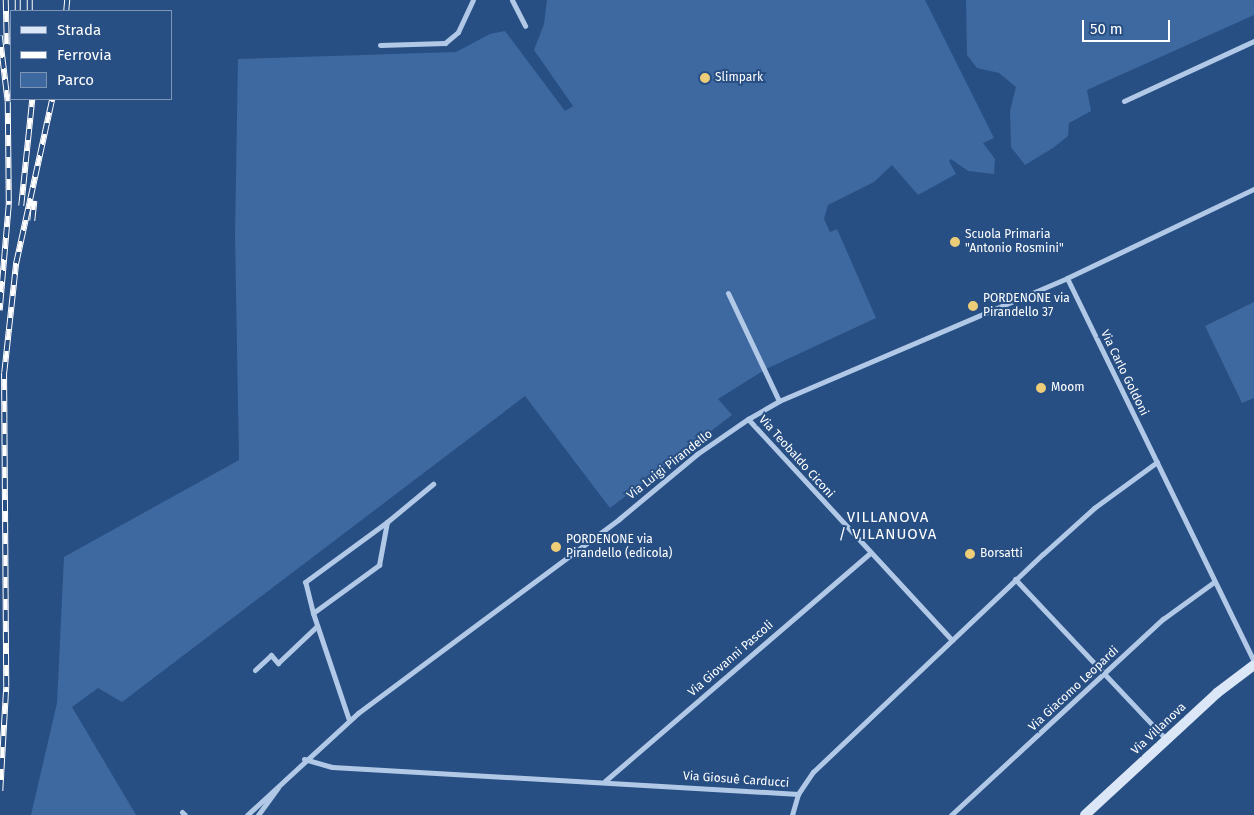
<!DOCTYPE html>
<meta charset="utf-8">
<style>
body{margin:0}
#map{position:relative;width:1254px;height:815px;overflow:hidden;background:#284f83;font-family:"Fira Sans",sans-serif}
div>[style]{position:absolute}
.green>*{inset:0;background:#3d68a0}
.street>*{height:5px;margin:-2.5px;padding:0 2.5px;transform-origin:2.5px;border-radius:2.5px;background:#b1c9e7}
.secondary>*{height:10px;margin:-5px;padding:0 5px;transform-origin:5px;border-radius:5px;background:#dbe6f6}
.rail>*{height:5.5px;margin-top:-2.75px;transform-origin:0;background:repeating-linear-gradient(90deg,#284f83 0 11px,#fff 0 22px);box-sizing:border-box;border-block:1px solid #fff}
.dots>*{width:14px;height:14px;translate:-50% -50%;box-sizing:border-box;border:2px solid #284f83;border-radius:50%}
span{translate:-50% -50%;white-space:nowrap;text-align:center;line-height:1.15;-webkit-text-stroke:4px #284f83;paint-order:stroke}
.poi-label{font-size:12px;color:#fff}
.left{translate:0 -50%;text-align:left}
.street-label{font-size:12px;color:#fff}
.quarter-label{font-size:15px;color:#fff;letter-spacing:1px}
.legend{position:absolute;left:10px;top:10px;width:162px;height:90px;box-sizing:border-box;background:#284f83;border:1px solid #7e95b5;margin:0;padding:6px 9px;list-style:none;font-size:15px;color:#fff}
.legend li{display:flex;align-items:center;gap:10px;height:25px}
.legend b{width:25px;border:1px solid #7e95b5}
.scale{position:absolute;left:1082px;top:20px;width:88px;height:22px;box-sizing:border-box;border:2px solid #fff;border-top:0;padding-left:6px;font-size:15px;line-height:18px;white-space:nowrap;color:#fff;-webkit-text-stroke:4px #284f83;paint-order:stroke}
</style>
<div id="map">
<div class="green">
<div style="clip-path:polygon(547px 0,925px 0,994px 138px,983px 143px,995px 159px,994px 174px,968px 171px,951px 159px,949px 161px,956px 174px,918px 195px,892px 165px,874px 182px,828px 205px,824px 219px,830px 232px,837px 229px,876px 318px,766px 369px,718px 399px,732px 415px,610px 508px,525px 396px,122px 702px,98px 688px,72px 707px,136px 815px,31px 815px,57px 703px,64px 557px,239px 460px,235px 235px,238px 59px,456px 52px,490px 34px,505px 31px,565px 111px,573px 106px,534px 50px,544px 24px)"></div>
<div style="clip-path:polygon(966px 0,1254px 0,1254px 15px,1087px 90px,1091px 111px,1069px 123px,1068px 136px,1053px 148px,1025px 165px,1011px 147px,1010px 111px,1016px 87px,999px 73px,977px 68px,967px 55px)"></div>
<div style="clip-path:polygon(1254px 302px,1254px 398px,1242px 403px,1205px 326px)"></div>
</div>
<div class="street">
<div style="left:512px;top:0;width:29px;rotate:63deg"></div>
<div style="left:380px;top:45px;width:65px;rotate:-1.8deg"></div>
<div style="left:445px;top:43px;width:17px;rotate:-40deg"></div>
<div style="left:458px;top:32px;width:35px;rotate:-65deg"></div>
<div style="left:1124px;top:101px;width:143px;rotate:-24.8deg"></div>
<div style="left:1067px;top:278px;width:427px;rotate:64deg"></div>
<div style="left:728px;top:293px;width:119px;rotate:64.7deg"></div>
<div style="left:748px;top:419px;width:301px;rotate:47.3deg"></div>
<div style="left:1015px;top:579px;width:220px;rotate:46.7deg"></div>
<div style="left:313px;top:613px;width:32px;rotate:-104deg"></div>
<div style="left:305px;top:582px;width:102px;rotate:-36.2deg"></div>
<div style="left:255px;top:670px;width:22px;rotate:-43deg"></div>
<div style="left:271px;top:655px;width:11px;rotate:49deg"></div>
<div style="left:278px;top:663px;width:54px;rotate:-43.5deg"></div>
<div style="left:349px;top:720px;width:113px;rotate:-108.6deg"></div>
<div style="left:313px;top:613px;width:82px;rotate:-36deg"></div>
<div style="left:379px;top:565px;width:44px;rotate:-79.5deg"></div>
<div style="left:387px;top:522px;width:60px;rotate:-39.6deg"></div>
<div style="left:304px;top:759px;width:29px;rotate:16deg"></div>
<div style="left:332px;top:767px;width:467px;rotate:3.3deg"></div>
<div style="left:605px;top:781px;width:350px;rotate:-40.7deg"></div>
<div style="left:182px;top:812px;width:4px;rotate:45deg"></div>
<div style="left:247px;top:815px;width:151px;rotate:-42.6deg"></div>
<div style="left:358px;top:713px;width:325px;rotate:-36.6deg"></div>
<div style="left:619px;top:519px;width:102px;rotate:-39.8deg"></div>
<div style="left:697px;top:454px;width:62px;rotate:-34.5deg"></div>
<div style="left:748px;top:419px;width:36px;rotate:-30deg"></div>
<div style="left:779px;top:401px;width:313px;rotate:-23.1deg"></div>
<div style="left:1067px;top:278px;width:207px;rotate:-25.5deg"></div>
<div style="left:258px;top:815px;width:34px;rotate:-54deg"></div>
<div style="left:792px;top:815px;width:22px;rotate:-74deg"></div>
<div style="left:798px;top:794px;width:27px;rotate:-56deg"></div>
<div style="left:813px;top:772px;width:317px;rotate:-43.5deg"></div>
<div style="left:1043px;top:554px;width:69px;rotate:-42deg"></div>
<div style="left:1094px;top:508px;width:78px;rotate:-36.1deg"></div>
<div style="left:951px;top:815px;width:289px;rotate:-42.8deg"></div>
<div style="left:1163px;top:619px;width:63px;rotate:-36deg"></div>
</div>
<div class="secondary">
<div style="left:1085px;top:815px;width:180px;rotate:-42.7deg"></div>
<div style="left:1217px;top:693px;width:46px;rotate:-37.1deg"></div>
</div>
<div class="rail">
<div style="left:6px;top:0;width:45px;rotate:88.7deg"></div>
<div style="left:18px;top:0;width:11px;rotate:90deg"></div>
<div style="left:30px;top:0;width:11px;rotate:90deg"></div>
<div style="left:66px;top:11px;width:11px;rotate:-85deg"></div>
<div style="left:0;top:36px;width:66px;rotate:83.1deg"></div>
<div style="left:8px;top:102px;width:103px;rotate:89.4deg"></div>
<div style="left:9px;top:205px;width:106px;rotate:94.9deg"></div>
<div style="left:21px;top:206px;width:108px;rotate:-84.1deg"></div>
<div style="left:32px;top:221px;width:20px;rotate:-84deg"></div>
<div style="left:0;top:791px;width:104px;rotate:-86.7deg"></div>
<div style="left:6px;top:687px;width:314px;rotate:-90.4deg"></div>
<div style="left:4px;top:373px;width:111px;rotate:-83.8deg"></div>
<div style="left:16px;top:263px;width:168px;rotate:-77.6deg"></div>
</div>
<div class="dots">
<div style="left:705px;top:78px;background:#eecd78"></div>
<div style="left:955px;top:242px;background:#eecd78"></div>
<div style="left:973px;top:306px;background:#eecd78"></div>
<div style="left:1041px;top:388px;background:#eecd78"></div>
<div style="left:556px;top:547px;background:#eecd78"></div>
<div style="left:970px;top:554px;background:#eecd78"></div>
</div>
<div class="poi-label">
<span class="left" style="left:715px;top:78px">Slimpark</span>
<span class="left" style="left:965px;top:242px">Scuola Primaria<br>"Antonio Rosmini"</span>
<span class="left" style="left:983px;top:306px">PORDENONE via<br>Pirandello 37</span>
<span class="left" style="left:1051px;top:388px">Moom</span>
<span class="left" style="left:566px;top:547px">PORDENONE via<br>Pirandello (edicola)</span>
<span class="left" style="left:980px;top:554px">Borsatti</span>
</div>
<div class="street-label">
<span style="left:1124px;top:373px;rotate:64deg">Via Carlo Goldoni</span>
<span style="left:796px;top:457px;rotate:48deg">Via Teobaldo Ciconi</span>
<span style="left:670px;top:465px;rotate:-38deg">Via Luigi Pirandello</span>
<span style="left:731px;top:659px;rotate:-41deg">Via Giovanni Pascoli</span>
<span style="left:1074px;top:689px;rotate:-43deg">Via Giacomo Leopardi</span>
<span style="left:1159px;top:729px;rotate:-43deg">Via Villanova</span>
<span style="left:736px;top:780px;rotate:4deg">Via Giosuè Carducci</span>
</div>
<div class="quarter-label">
<span style="left:888px;top:526px">VILLANOVA<br>/ VILANUOVA</span>
</div>
<ul class="legend">
<li><b style="height:6px;background:#dbe6f6"></b>Strada</li>
<li><b style="height:6px;background:#fff"></b>Ferrovia</li>
<li><b style="height:14px;background:#3d68a0"></b>Parco</li>
</ul>
<div class="scale">50 m</div>
</div>
